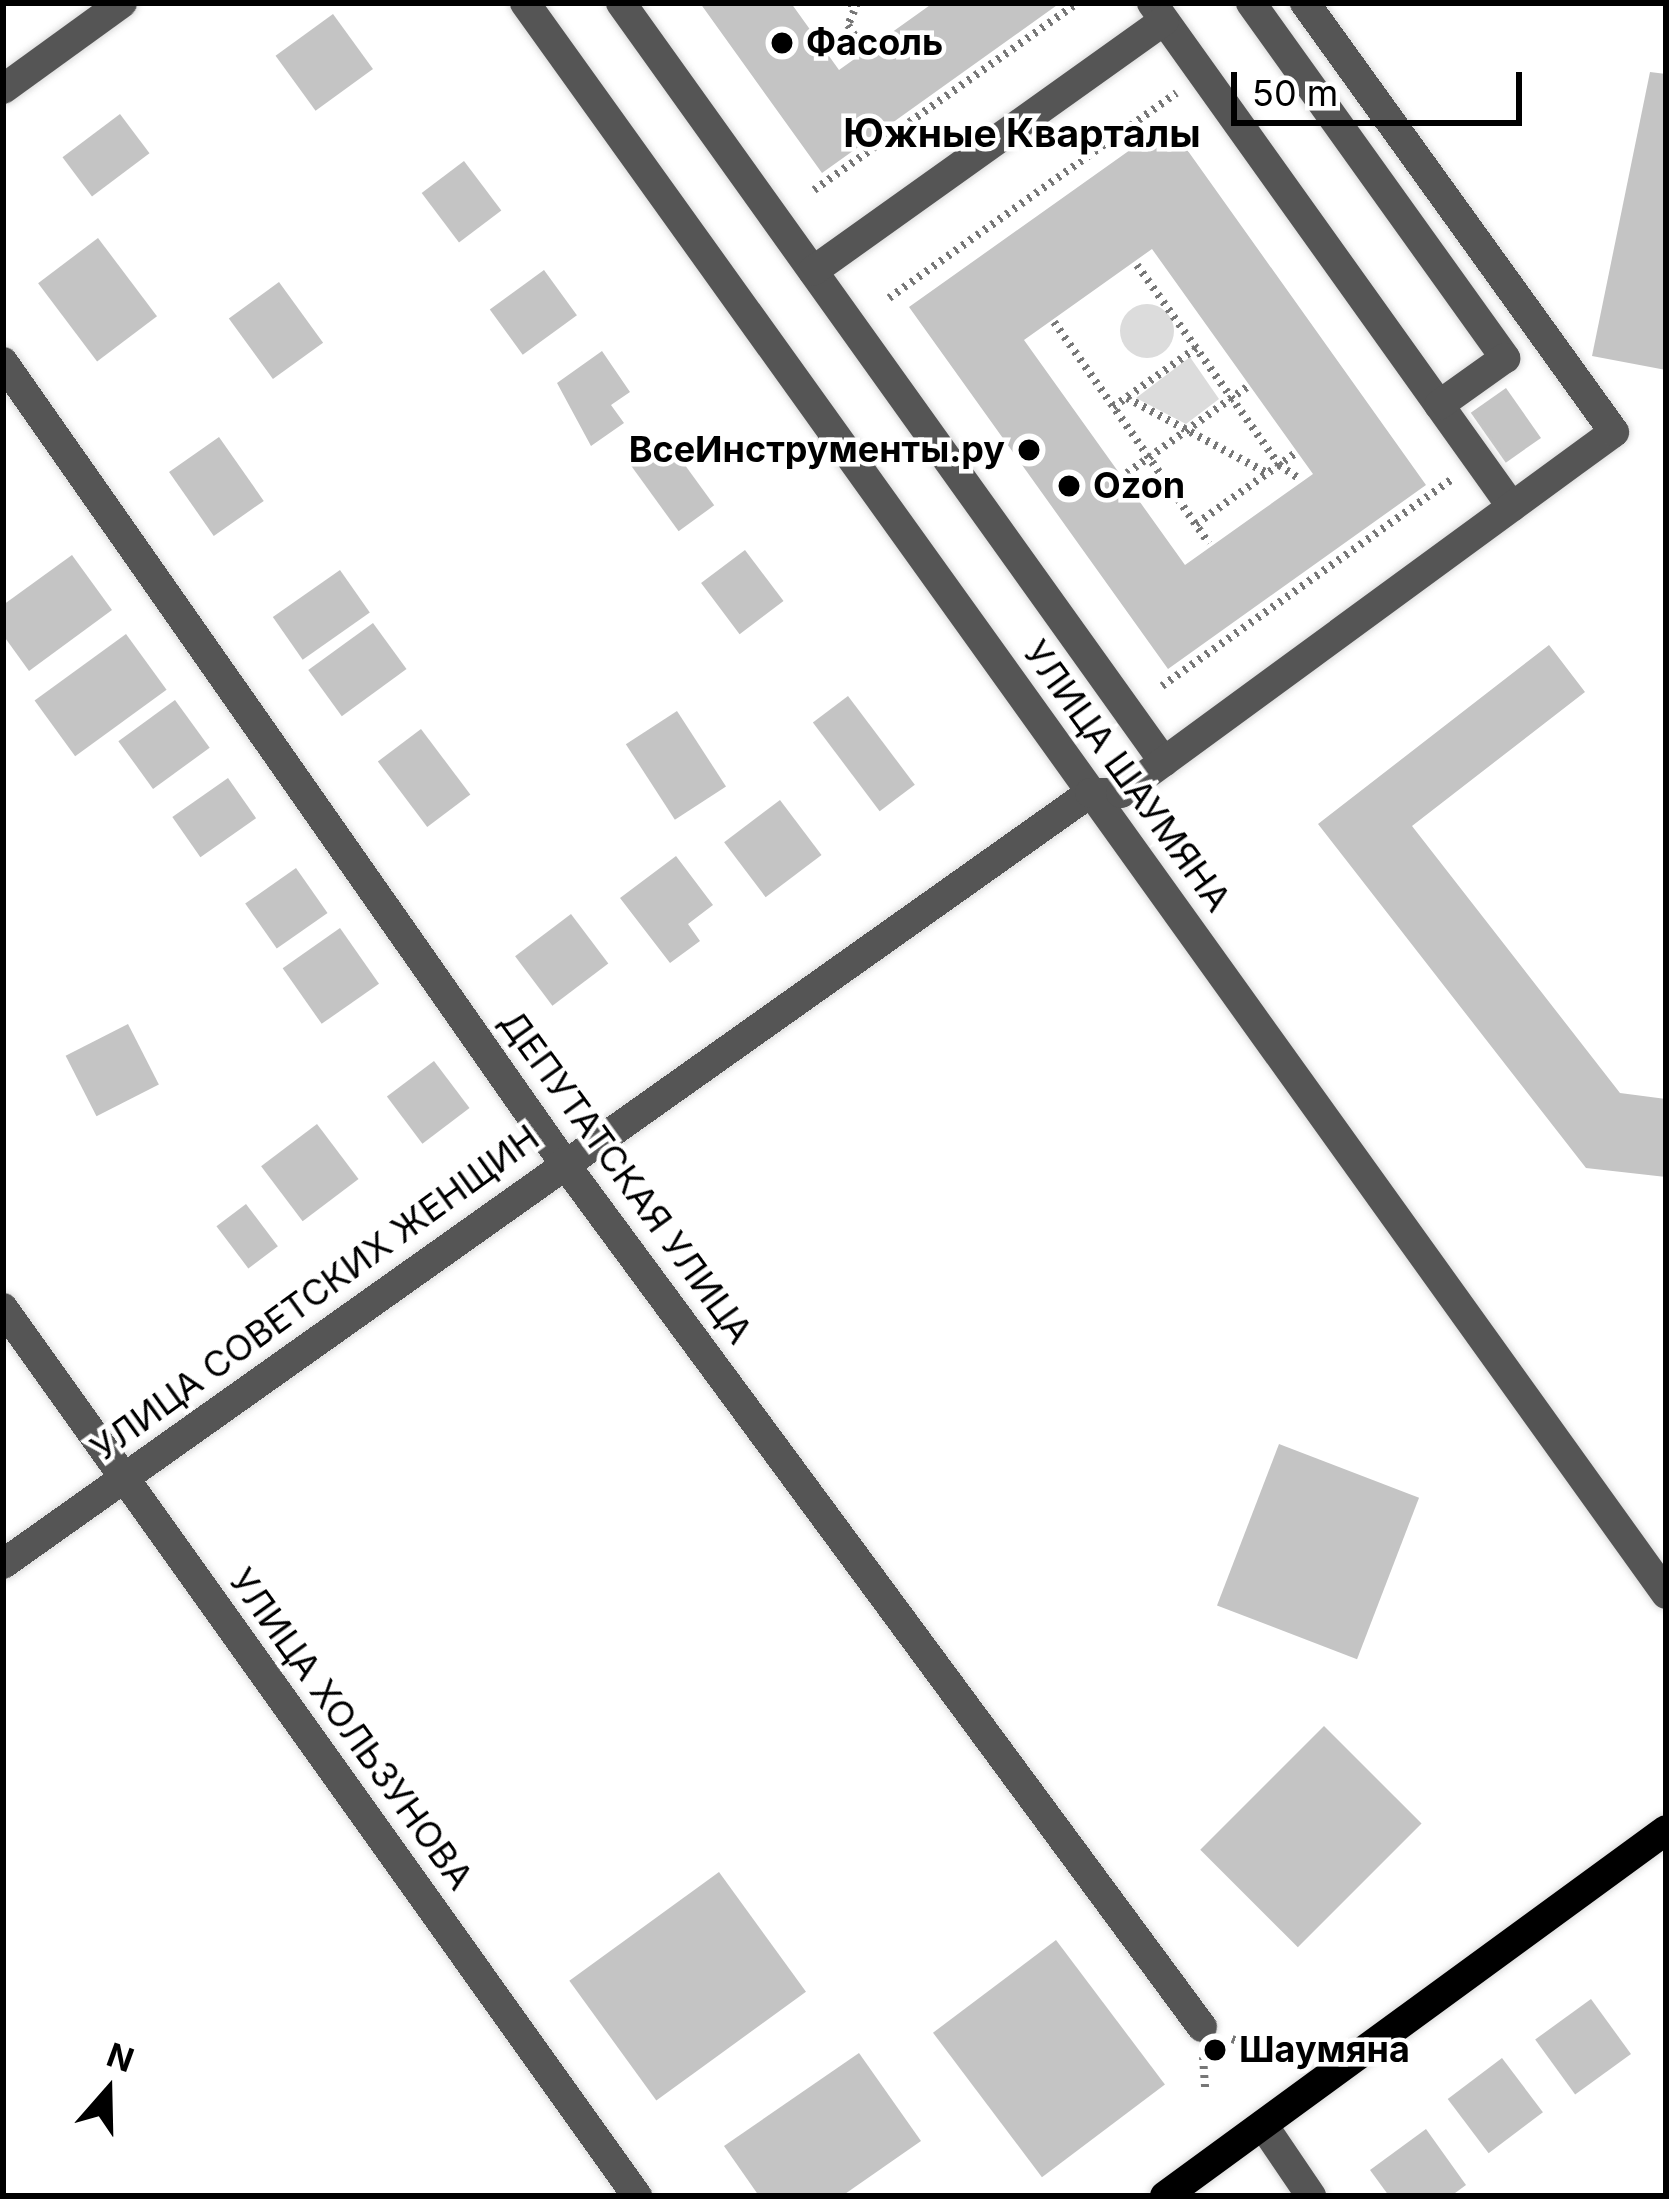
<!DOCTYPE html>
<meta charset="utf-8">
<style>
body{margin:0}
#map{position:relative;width:1669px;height:2199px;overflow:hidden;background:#fff;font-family:Inter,sans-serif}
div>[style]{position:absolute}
.green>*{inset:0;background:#dcdcdc}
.round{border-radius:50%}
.building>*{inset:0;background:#c4c4c4;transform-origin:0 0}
.path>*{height:8px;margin-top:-4px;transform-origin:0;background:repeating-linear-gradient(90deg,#777 0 3px,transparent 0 9px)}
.roads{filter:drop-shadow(0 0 3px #dbdbdb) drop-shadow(0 0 3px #dbdbdb)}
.minor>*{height:30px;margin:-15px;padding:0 15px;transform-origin:15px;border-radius:15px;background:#555}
.major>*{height:30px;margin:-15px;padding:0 15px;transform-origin:15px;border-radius:15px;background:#000}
.dots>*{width:33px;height:33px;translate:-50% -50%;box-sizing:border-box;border:6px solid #fff;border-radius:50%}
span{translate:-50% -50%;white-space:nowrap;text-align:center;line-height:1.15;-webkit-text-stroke:9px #fff;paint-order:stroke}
.poi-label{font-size:36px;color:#000;font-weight:700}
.left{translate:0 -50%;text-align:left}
.right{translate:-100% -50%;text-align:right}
.street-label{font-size:36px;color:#000}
.neighbourhood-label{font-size:39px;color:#000;font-weight:700}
.frame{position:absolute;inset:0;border:6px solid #000;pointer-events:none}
.north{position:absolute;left:48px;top:2031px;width:120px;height:120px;-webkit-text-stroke:9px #fff;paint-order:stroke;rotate:20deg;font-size:33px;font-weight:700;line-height:48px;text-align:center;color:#000}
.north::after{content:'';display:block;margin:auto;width:42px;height:54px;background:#000;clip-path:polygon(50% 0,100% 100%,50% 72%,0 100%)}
.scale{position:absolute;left:1231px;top:72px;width:291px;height:54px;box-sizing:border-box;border:6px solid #000;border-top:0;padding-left:15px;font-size:36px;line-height:42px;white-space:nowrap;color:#000;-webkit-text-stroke:9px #fff;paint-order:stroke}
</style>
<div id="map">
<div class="green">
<div class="round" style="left:1120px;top:304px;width:54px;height:54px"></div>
<div style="clip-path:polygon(1190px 357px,1219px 399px,1186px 424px,1136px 398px)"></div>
</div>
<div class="building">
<div style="clip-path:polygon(700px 3px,791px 3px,839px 70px,933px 3px,1060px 3px,822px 173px)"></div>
<div style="left:333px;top:14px;width:68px;height:71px;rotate:54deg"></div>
<div style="clip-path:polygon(1650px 72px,1666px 74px,1666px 370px,1592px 356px)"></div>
<div style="left:120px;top:114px;width:49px;height:72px;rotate:53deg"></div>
<div style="clip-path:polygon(evenodd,1168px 123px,1426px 485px,1168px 669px,909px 307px,1168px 123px,1152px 249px,1313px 474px,1185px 565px,1024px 340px,1152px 249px)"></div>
<div style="left:464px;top:161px;width:62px;height:53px;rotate:53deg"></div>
<div style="left:98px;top:238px;width:98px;height:75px;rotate:53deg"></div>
<div style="left:544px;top:270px;width:56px;height:67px;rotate:54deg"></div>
<div style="left:279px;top:282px;width:75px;height:62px;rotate:54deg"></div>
<div style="clip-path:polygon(602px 351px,630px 392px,611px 405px,624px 423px,591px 446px,557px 383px)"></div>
<div style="left:1506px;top:388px;width:61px;height:43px;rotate:55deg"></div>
<div style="left:219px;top:437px;width:78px;height:61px;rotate:55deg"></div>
<div style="left:666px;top:439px;width:82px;height:44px;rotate:54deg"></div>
<div style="left:745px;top:550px;width:64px;height:55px;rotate:53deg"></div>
<div style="clip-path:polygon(72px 555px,112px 610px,29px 671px,3px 635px,3px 605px)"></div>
<div style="left:340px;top:570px;width:52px;height:82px;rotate:55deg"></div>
<div style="left:373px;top:623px;width:57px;height:80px;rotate:54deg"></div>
<div style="left:126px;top:634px;width:69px;height:113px;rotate:54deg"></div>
<div style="clip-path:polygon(1549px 645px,1585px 692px,1412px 826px,1620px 1093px,1666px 1099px,1666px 1177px,1586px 1168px,1318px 824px)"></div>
<div style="left:848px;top:696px;width:111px;height:44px;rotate:53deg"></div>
<div style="left:175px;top:700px;width:59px;height:70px;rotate:54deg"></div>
<div style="left:677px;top:711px;width:90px;height:61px;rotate:57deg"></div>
<div style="left:421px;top:729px;width:82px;height:54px;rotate:53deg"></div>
<div style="left:228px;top:778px;width:49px;height:68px;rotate:55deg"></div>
<div style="left:780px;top:800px;width:69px;height:70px;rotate:53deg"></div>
<div style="clip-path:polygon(676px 856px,713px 905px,688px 924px,700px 941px,670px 963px,620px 898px)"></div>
<div style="left:296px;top:868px;width:55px;height:62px;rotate:55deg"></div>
<div style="left:571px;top:914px;width:62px;height:70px;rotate:53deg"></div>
<div style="left:340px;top:928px;width:68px;height:70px;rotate:55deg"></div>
<div style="left:128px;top:1024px;width:68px;height:70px;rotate:63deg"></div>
<div style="left:434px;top:1061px;width:59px;height:59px;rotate:53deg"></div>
<div style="left:317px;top:1124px;width:69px;height:70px;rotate:53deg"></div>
<div style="left:246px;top:1204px;width:53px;height:37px;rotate:53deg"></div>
<div style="left:1279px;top:1444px;width:150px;height:173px;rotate:21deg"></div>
<div style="left:1324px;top:1726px;width:138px;height:175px;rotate:45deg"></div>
<div style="left:719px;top:1872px;width:148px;height:185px;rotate:54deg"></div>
<div style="left:1056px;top:1940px;width:181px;height:154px;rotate:53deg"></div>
<div style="left:1591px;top:1999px;width:68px;height:69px;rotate:54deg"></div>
<div style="clip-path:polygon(859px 2053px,921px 2141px,842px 2196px,759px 2196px,724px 2146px)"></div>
<div style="left:1502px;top:2058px;width:68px;height:68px;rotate:53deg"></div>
<div style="clip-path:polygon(1426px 2129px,1466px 2185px,1451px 2196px,1389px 2196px,1370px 2170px)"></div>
</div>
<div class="path">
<div style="left:848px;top:3px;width:18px"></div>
<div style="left:854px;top:11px;width:15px;rotate:113deg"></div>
<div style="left:848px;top:25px;width:25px;rotate:58deg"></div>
<div style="left:814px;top:190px;width:323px;rotate:-35.4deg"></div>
<div style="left:1137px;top:265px;width:245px;rotate:54.6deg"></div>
<div style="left:1279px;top:465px;width:25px;rotate:34deg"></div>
<div style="left:889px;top:298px;width:353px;rotate:-35.5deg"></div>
<div style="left:1054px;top:322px;width:270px;rotate:55deg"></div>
<div style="left:1127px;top:398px;width:159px;rotate:28.2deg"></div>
<div style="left:1113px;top:407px;width:102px;rotate:-35.4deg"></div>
<div style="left:1127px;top:473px;width:148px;rotate:-35.6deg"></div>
<div style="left:1196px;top:524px;width:124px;rotate:-35.5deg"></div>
<div style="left:1162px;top:686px;width:356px;rotate:-35.5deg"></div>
<div style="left:1232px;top:2039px;width:29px;rotate:20deg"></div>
<div style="left:1203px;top:2057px;width:32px;rotate:86deg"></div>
</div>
<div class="roads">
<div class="minor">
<div style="left:525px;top:3px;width:1958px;rotate:54.35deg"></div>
<div style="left:621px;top:3px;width:933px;rotate:54.42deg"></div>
<div style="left:1152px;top:3px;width:619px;rotate:54.46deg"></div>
<div style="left:1251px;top:3px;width:437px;rotate:54.4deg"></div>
<div style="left:1505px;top:358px;width:81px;rotate:144.5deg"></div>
<div style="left:3px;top:89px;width:147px;rotate:-35.9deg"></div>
<div style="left:813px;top:271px;width:431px;rotate:-35.5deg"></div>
<div style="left:3px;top:362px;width:978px;rotate:54.99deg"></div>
<div style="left:564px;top:1163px;width:1074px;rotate:53.56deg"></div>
<div style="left:3px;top:1308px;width:1091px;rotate:54.47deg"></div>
<div style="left:3px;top:1564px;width:1333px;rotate:-35.35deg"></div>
<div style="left:1090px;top:793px;width:31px"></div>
<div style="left:1121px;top:793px;width:611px;rotate:-36.21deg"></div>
<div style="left:1614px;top:432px;width:529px;rotate:-125.76deg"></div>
<div style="left:1263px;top:2125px;width:86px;rotate:55.9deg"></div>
</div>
<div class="major">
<div style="left:1165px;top:2196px;width:620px;rotate:-36.15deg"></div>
</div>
</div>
<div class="dots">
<div style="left:782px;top:43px;background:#000"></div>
<div style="left:1029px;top:450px;background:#000"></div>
<div style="left:1069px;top:486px;background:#000"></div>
<div style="left:1215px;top:2050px;background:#000"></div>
</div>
<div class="poi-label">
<span class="left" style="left:806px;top:43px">Фасоль</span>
<span class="right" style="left:1005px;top:450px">ВсеИнструменты.ру</span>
<span class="left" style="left:1093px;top:486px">Ozon</span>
<span class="left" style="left:1239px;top:2050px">Шаумяна</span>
</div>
<div class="street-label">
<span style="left:1127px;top:776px;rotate:54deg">УЛИЦА ШАУМЯНА</span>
<span style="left:626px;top:1177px;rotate:54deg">ДЕПУТАТСКАЯ УЛИЦА</span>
<span style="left:315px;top:1293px;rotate:-36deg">УЛИЦА СОВЕТСКИХ ЖЕНЩИН</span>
<span style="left:351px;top:1729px;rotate:54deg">УЛИЦА ХОЛЬЗУНОВА</span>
</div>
<div class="neighbourhood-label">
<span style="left:1022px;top:133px">Южные Кварталы</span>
</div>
<div class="frame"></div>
<div class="north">N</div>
<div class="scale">50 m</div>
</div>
